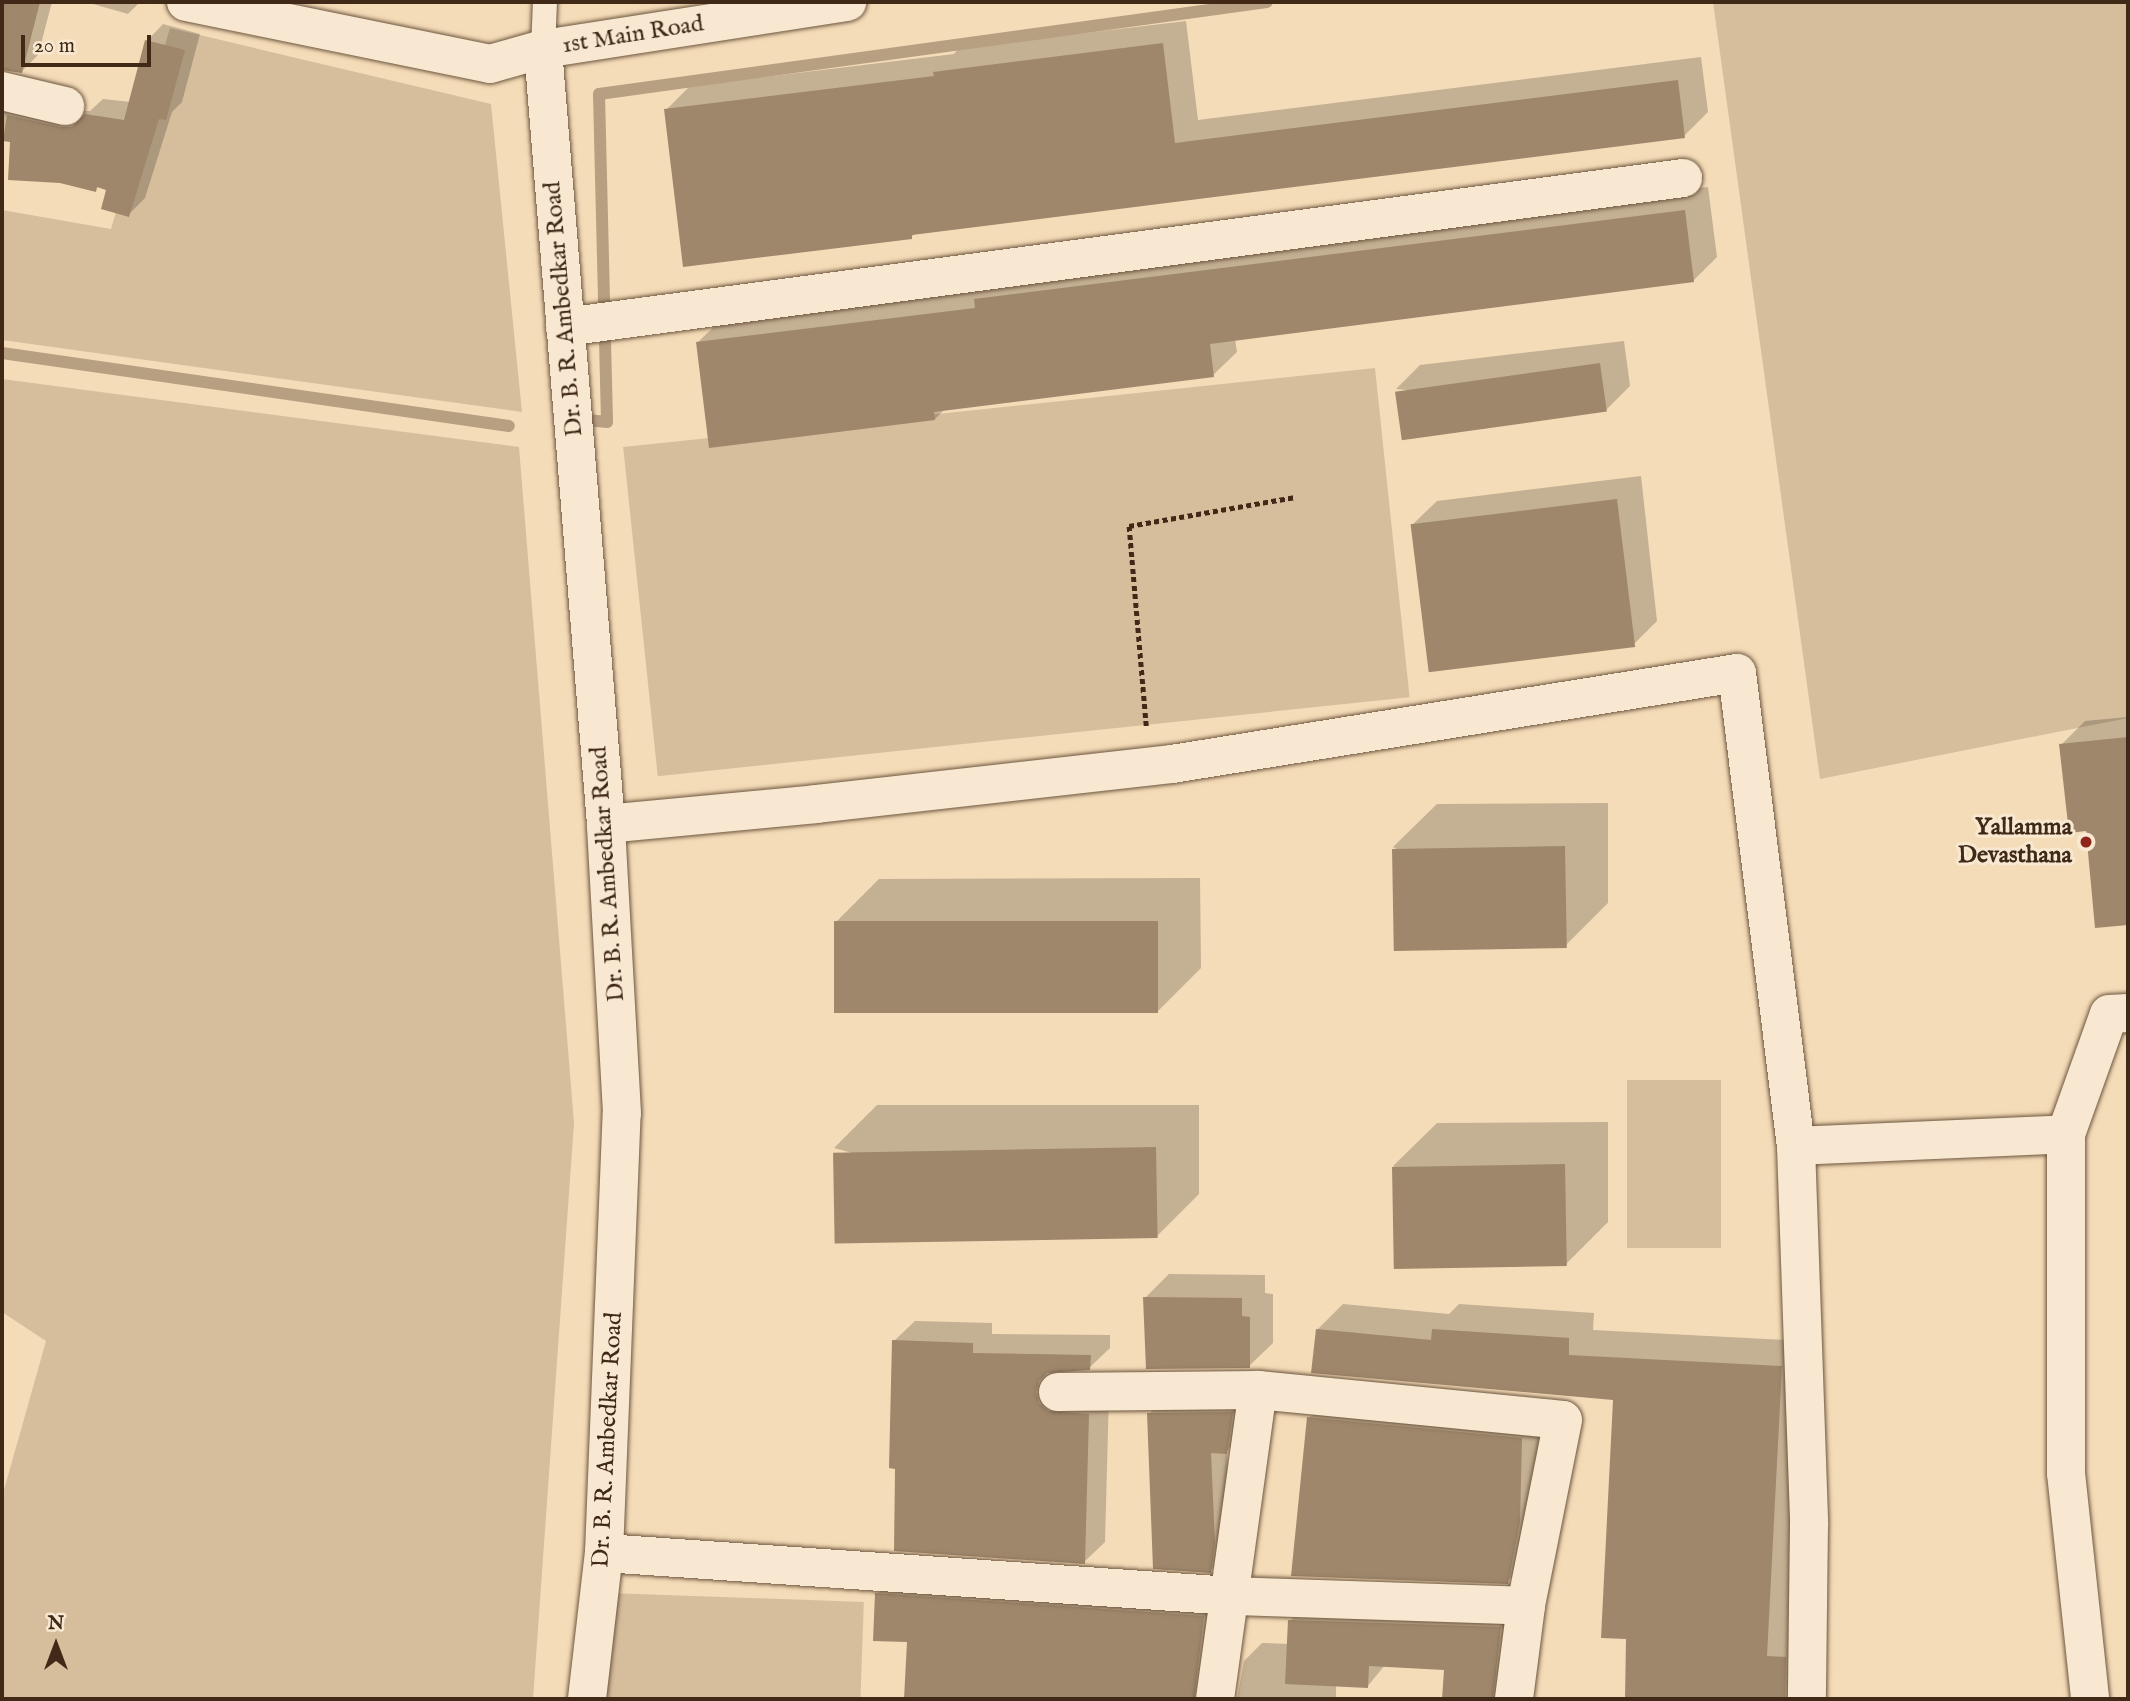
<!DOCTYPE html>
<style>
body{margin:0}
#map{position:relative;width:2130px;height:1701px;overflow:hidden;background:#f5dcb8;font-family:"IM FELL English",serif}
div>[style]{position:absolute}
.green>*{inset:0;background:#d6be9d;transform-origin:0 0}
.shadow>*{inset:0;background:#0003}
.stream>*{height:12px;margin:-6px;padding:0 6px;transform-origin:6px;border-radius:6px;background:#b79f81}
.building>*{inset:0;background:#9e876b;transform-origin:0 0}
.path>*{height:4.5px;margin-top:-2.25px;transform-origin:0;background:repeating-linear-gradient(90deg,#402a17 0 5px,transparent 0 8.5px)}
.roads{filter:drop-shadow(0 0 2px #6d563f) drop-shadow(0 0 2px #6d563f)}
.lane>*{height:24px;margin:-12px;padding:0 12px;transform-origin:12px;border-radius:12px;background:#f8e8d1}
.street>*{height:38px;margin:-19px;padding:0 19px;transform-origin:19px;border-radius:19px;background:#f8e8d1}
.secondary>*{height:38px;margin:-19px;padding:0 19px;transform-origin:19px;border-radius:19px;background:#f8e8d1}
.dots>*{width:19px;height:19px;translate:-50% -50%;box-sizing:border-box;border:4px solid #f8e8d1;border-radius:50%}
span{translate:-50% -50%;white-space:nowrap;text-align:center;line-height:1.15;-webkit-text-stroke:6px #f8e8d1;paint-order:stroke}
.street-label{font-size:24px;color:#402a17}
.poi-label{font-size:24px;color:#402a17;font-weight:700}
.right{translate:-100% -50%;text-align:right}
.frame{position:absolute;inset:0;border:4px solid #402a17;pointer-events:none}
.north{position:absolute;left:21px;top:1610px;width:70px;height:70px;-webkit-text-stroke:5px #f8e8d1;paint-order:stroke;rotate:0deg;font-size:19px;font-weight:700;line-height:28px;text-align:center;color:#402a17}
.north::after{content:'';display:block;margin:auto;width:24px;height:32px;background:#402a17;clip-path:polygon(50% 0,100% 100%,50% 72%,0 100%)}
.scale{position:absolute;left:21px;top:35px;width:130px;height:32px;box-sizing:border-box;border:4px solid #402a17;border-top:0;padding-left:9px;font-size:21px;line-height:24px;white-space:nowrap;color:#402a17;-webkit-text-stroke:5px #f8e8d1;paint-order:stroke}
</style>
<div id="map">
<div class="green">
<div style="clip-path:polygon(1713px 2px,2128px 2px,2128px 718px,1820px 779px)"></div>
<div style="clip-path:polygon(170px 28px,491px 104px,522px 412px,2px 340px,2px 210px,111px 229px)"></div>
<div style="left:1375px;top:368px;width:331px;height:756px;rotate:84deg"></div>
<div style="clip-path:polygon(2px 379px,519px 447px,574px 1123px,533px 1699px,2px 1699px,2px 1497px,46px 1341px,2px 1312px)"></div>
<div style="left:1627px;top:1080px;width:94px;height:168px"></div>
<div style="left:609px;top:1593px;width:255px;height:107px;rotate:2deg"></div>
</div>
<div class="shadow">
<div style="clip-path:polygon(2px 2px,52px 2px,38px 55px,22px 71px,2px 69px)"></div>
<div style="clip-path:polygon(86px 2px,140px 2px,128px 14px)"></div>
<div style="clip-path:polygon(1186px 21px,1198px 120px,1701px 57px,1708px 112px,1684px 136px,917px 232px,911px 237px,666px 110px,690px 86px,954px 54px,959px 48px)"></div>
<div style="clip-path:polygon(163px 24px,200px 34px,182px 102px,172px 112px,145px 198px,128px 215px,108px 189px,99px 186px,95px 190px,12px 141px,2px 139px,2px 88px,78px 111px,90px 111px,103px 99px,131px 102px,147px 41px)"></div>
<div style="clip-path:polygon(1708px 187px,1717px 257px,1693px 281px,1235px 339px,1237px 352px,1213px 375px,945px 409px,935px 419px,698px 342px,722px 319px,1000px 276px)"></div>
<div style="clip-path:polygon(1624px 341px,1630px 386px,1606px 410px,1396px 389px,1420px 365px)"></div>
<div style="clip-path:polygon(1641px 476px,1657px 621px,1633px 645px,1413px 524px,1437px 501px)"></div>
<div style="clip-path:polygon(2128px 717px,2128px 924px,2097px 927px,2088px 829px,2061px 745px,2085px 721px)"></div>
<div style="clip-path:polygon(1608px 803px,1608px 903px,1565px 946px,1393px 847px,1437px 804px)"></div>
<div style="clip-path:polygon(1200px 878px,1201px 968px,1158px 1011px,836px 922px,879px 879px)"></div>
<div style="clip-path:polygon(877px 1105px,1199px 1105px,1199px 1194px,1156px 1237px,834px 1148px)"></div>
<div style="clip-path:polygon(1608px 1122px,1608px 1222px,1565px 1265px,1393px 1166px,1437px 1123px)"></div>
<div style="clip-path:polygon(1169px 1274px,1265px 1275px,1265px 1293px,1273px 1294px,1273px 1343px,1249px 1366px,1145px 1298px)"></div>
<div style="clip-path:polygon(1343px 1304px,1449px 1314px,1459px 1304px,1594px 1313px,1593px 1330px,1806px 1341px,1818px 1699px,1626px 1699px,1628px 1638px,1615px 1399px,1317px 1330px)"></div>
<div style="clip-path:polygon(915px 1321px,992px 1323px,992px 1334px,1110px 1335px,1110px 1348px,1089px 1368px,1056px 1371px,1059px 1382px,1109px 1394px,1105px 1542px,1084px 1562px,894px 1341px)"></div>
<div style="clip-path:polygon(1248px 1397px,1242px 1436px,1227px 1451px,1230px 1526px,1226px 1555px,1210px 1571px,1149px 1414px,1165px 1398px)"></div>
<div style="clip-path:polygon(1327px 1400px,1540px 1421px,1536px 1503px,1525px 1564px,1507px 1582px,1309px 1418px)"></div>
<div style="clip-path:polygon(895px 1576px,1222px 1598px,1222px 1699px,906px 1699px,909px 1640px,877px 1594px)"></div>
<div style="clip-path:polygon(1308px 1602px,1519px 1609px,1512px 1699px,1444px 1699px,1446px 1668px,1385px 1665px,1367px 1687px,1336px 1685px,1336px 1699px,1237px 1699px,1244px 1661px,1262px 1643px,1289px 1644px,1290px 1621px)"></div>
</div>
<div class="stream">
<div style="left:2px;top:353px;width:512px;rotate:8.19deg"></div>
<div style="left:578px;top:419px;width:29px;rotate:6deg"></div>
<div style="left:607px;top:422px;width:328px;rotate:-91.4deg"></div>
<div style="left:599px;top:94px;width:674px;rotate:-7.84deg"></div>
</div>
<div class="building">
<div style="clip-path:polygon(2px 2px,40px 2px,22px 73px,2px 70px)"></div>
<div style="clip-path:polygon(145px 40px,185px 50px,166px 120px,159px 119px,129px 217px,101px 209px,106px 190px,97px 187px,96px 192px,60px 183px,8px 180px,10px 142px,3px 141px,7px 115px,61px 127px,72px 127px,85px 114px,124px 120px)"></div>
<div style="clip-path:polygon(1163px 43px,1175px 143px,1678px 80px,1685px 138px,912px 235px,912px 239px,683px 267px,664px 109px,934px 76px,933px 72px)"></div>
<div style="clip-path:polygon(1685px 210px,1694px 282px,1210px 344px,1214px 377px,934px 412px,935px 420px,709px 448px,696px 342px,975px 308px,974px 299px)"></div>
<div style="left:1600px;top:363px;width:49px;height:207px;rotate:82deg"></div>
<div style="left:1617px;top:499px;width:149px;height:208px;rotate:83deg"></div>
<div style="clip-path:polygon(2128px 737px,2128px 925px,2095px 928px,2086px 831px,2069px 833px,2059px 744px)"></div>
<div style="left:1565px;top:846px;width:102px;height:173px;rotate:89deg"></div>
<div style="left:834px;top:921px;width:324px;height:92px"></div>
<div style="left:1156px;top:1147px;width:91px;height:323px;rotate:89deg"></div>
<div style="left:1565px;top:1164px;width:102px;height:173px;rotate:89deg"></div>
<div style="clip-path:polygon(1143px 1297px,1242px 1298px,1242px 1316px,1250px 1317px,1250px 1368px,1146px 1369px)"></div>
<div style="clip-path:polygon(1316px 1329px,1431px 1340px,1432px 1329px,1569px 1338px,1569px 1355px,1782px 1366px,1767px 1656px,1786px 1657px,1785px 1699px,1625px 1699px,1626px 1639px,1601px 1638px,1613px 1400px,1311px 1373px)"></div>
<div style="clip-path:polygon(892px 1340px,973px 1343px,973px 1353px,1091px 1355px,1090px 1370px,1047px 1373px,1039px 1381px,1036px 1392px,1039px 1403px,1048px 1411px,1089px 1414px,1085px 1564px,894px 1551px,895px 1469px,889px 1468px)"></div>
<div style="clip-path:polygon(1233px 1412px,1227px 1454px,1211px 1453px,1215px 1543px,1211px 1573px,1153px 1569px,1147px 1413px)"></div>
<div style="clip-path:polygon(1307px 1417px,1522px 1438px,1520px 1522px,1508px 1584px,1291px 1576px)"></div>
<div style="clip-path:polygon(875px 1593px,1204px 1616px,1194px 1699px,904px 1699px,907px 1642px,873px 1641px)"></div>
<div style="clip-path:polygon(1288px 1620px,1501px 1627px,1493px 1699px,1442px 1699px,1444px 1670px,1369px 1666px,1368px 1688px,1285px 1684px)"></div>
</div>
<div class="path">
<div style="left:1146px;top:726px;width:201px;rotate:-94.9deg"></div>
<div style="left:1129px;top:526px;width:169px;rotate:-9.9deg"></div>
</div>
<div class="roads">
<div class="lane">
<div style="left:543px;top:49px;width:47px;rotate:-87.6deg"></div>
</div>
<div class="street">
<div style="left:186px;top:2px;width:310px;rotate:11.5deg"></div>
<div style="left:490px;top:64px;width:55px;rotate:-15.8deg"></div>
<div style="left:2px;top:91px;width:65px;rotate:13.4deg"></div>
<div style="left:565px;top:327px;width:1128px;rotate:-7.59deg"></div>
<div style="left:606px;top:824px;width:211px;rotate:-5.4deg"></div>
<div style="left:816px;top:804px;width:358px;rotate:-6.4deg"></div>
<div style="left:1172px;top:764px;width:572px;rotate:-9.15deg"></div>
<div style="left:1737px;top:673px;width:477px;rotate:82.9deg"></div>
<div style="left:1796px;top:1146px;width:379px;rotate:88deg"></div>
<div style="left:1809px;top:1525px;width:174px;rotate:90.7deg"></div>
<div style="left:2066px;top:1134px;width:127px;rotate:-70.3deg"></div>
<div style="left:2109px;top:1014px;width:19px;rotate:-3deg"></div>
<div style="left:1796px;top:1146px;width:270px;rotate:-2.5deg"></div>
<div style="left:2066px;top:1134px;width:339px;rotate:90deg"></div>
<div style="left:2066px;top:1473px;width:227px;rotate:83.9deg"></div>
<div style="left:1058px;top:1392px;width:200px;rotate:-0.6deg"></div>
<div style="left:1258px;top:1390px;width:306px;rotate:5.6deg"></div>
<div style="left:1563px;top:1420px;width:190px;rotate:101.3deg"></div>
<div style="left:1526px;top:1606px;width:94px;rotate:97.4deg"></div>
<div style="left:604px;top:1553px;width:629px;rotate:3.92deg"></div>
<div style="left:1232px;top:1596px;width:294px;rotate:1.9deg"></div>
<div style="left:1215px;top:1699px;width:312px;rotate:-82.1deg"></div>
</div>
<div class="secondary">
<div style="left:587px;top:1699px;width:147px;rotate:-83.4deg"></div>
<div style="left:604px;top:1553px;width:440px;rotate:-87.7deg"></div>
<div style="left:622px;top:1113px;width:289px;rotate:-93.2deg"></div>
<div style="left:606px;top:824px;width:778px;rotate:-94.65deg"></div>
<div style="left:543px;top:49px;width:308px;rotate:-8.8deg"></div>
</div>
</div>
<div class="dots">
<div style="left:2086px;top:842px;background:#8f2418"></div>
</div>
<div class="street-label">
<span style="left:633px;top:35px;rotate:-9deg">1st Main Road</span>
<span style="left:564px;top:309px;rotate:-95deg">Dr. B. R. Ambedkar Road</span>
<span style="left:608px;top:874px;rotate:-94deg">Dr. B. R. Ambedkar Road</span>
<span style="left:608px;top:1440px;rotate:-87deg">Dr. B. R. Ambedkar Road</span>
</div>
<div class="poi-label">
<span class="right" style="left:2072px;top:842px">Yallamma<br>Devasthana</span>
</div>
<div class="frame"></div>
<div class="north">N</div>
<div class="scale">20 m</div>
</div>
